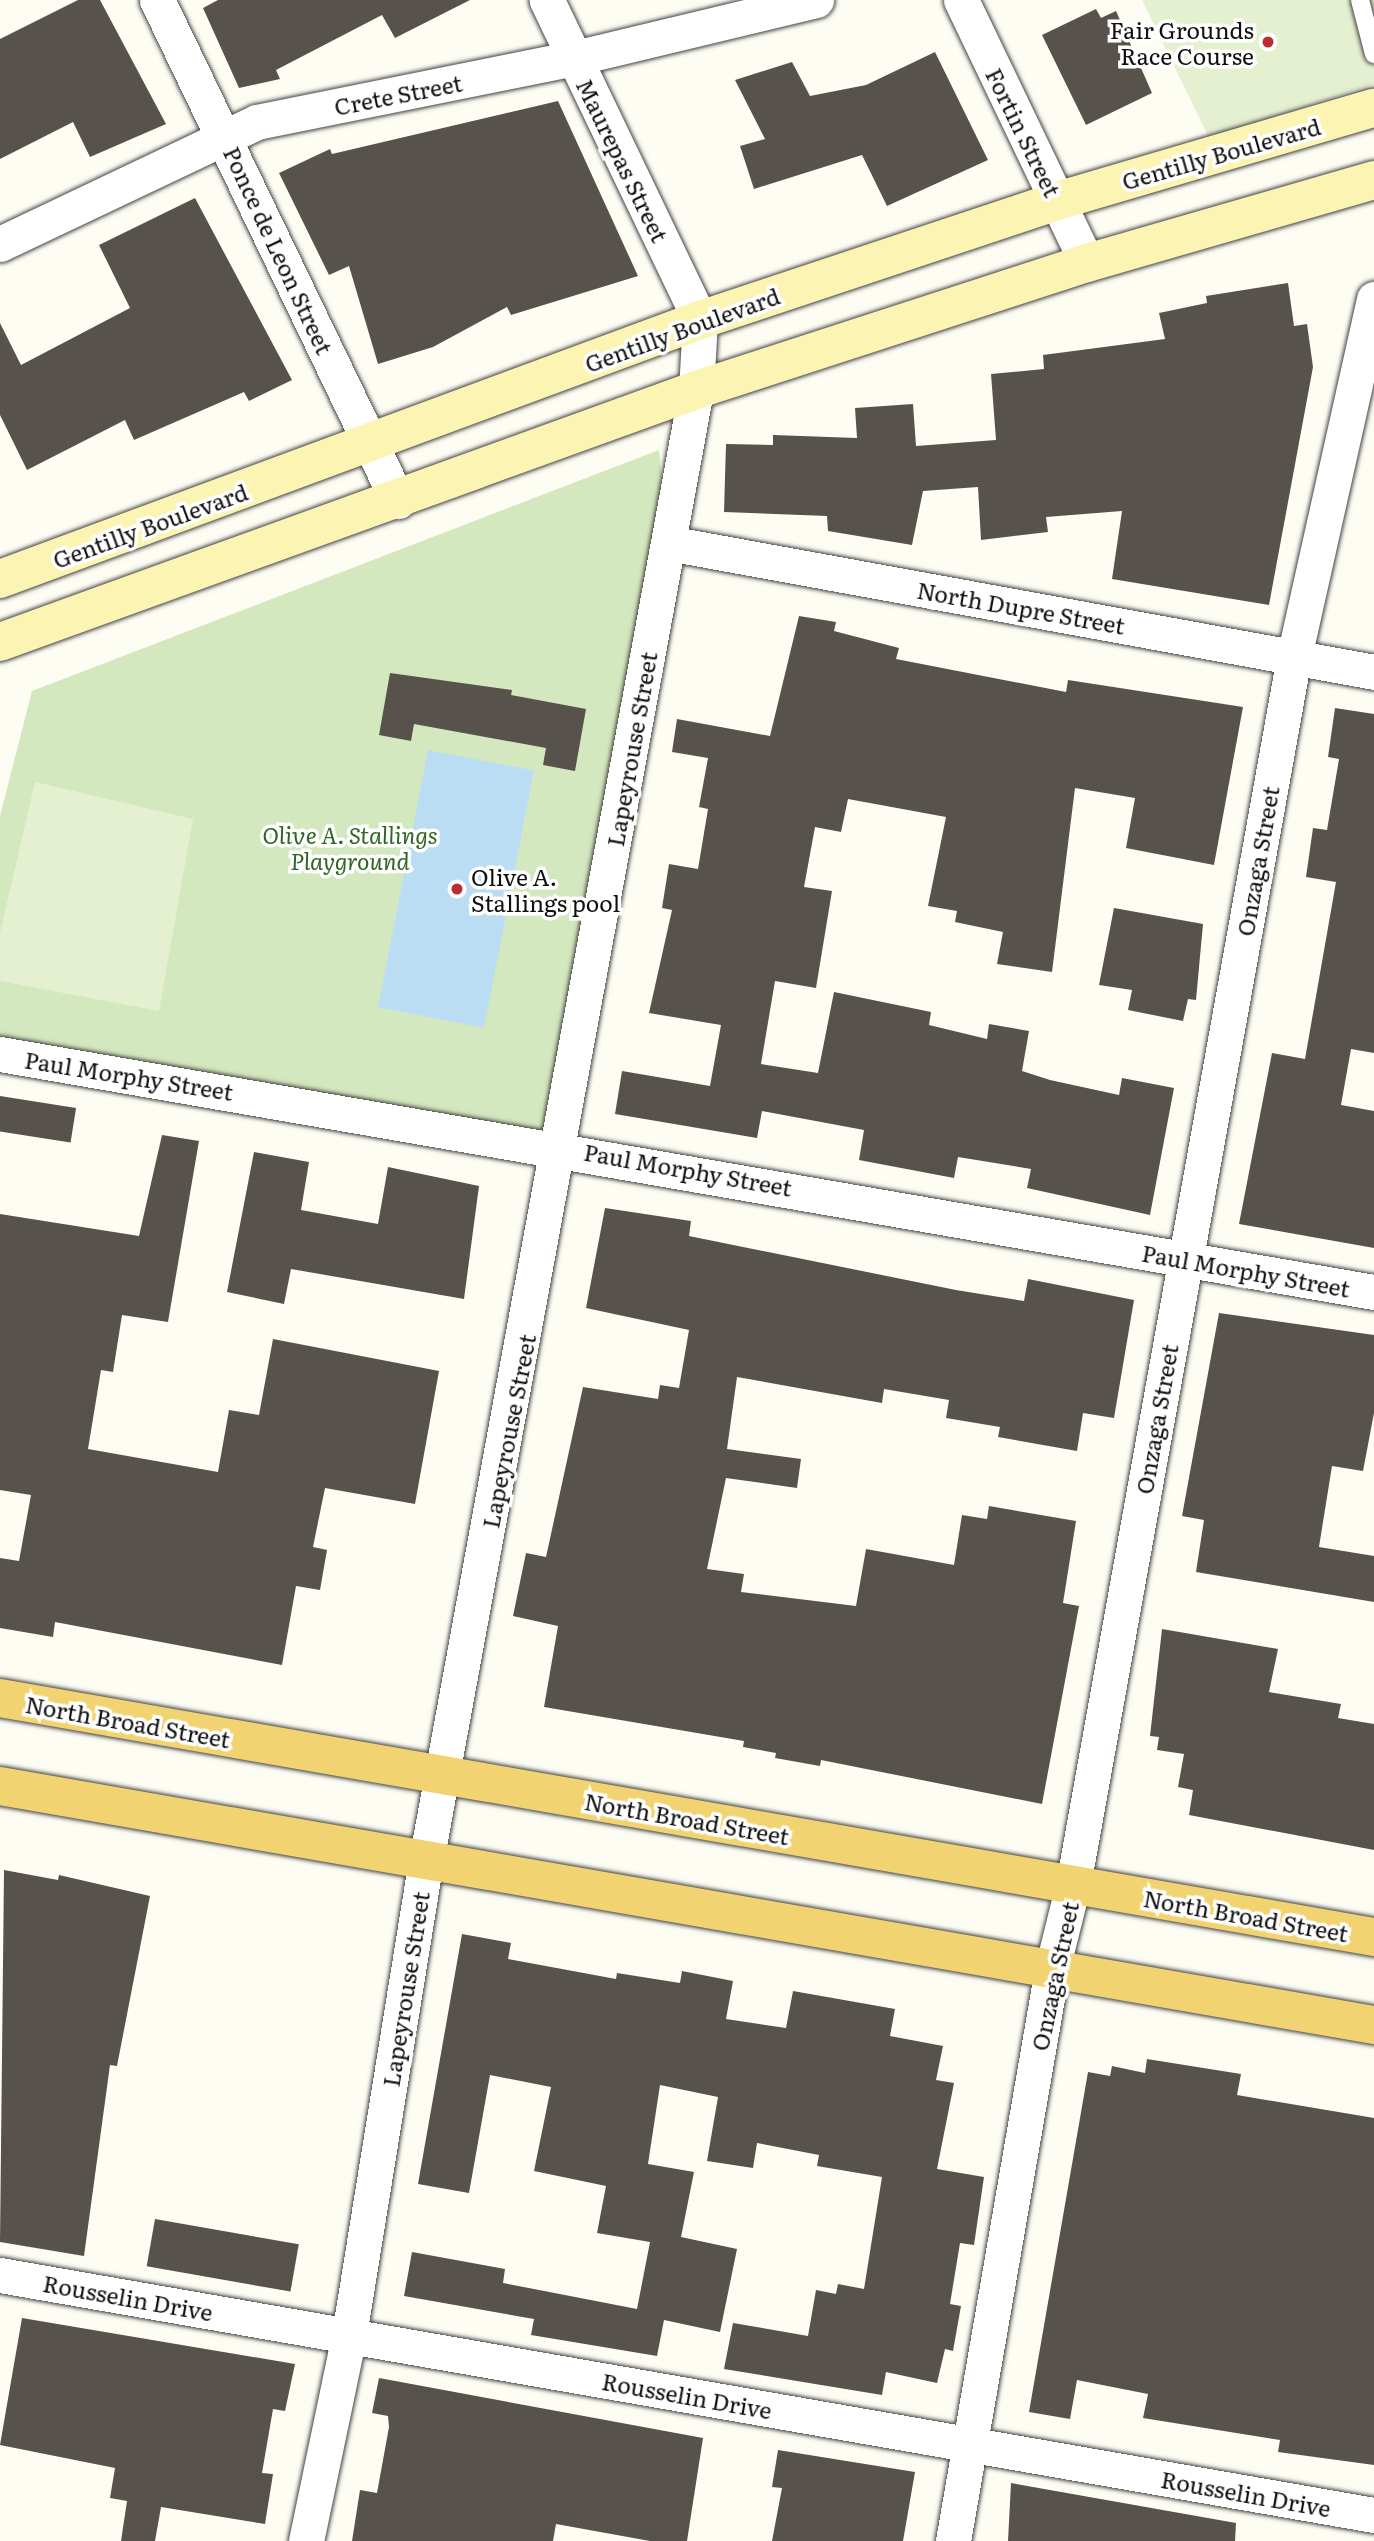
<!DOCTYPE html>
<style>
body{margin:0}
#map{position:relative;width:1374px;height:2541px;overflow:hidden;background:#fefdf4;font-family:Literata,serif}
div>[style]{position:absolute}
.green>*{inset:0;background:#d3e8be}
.pitch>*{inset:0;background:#e4f0d0}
.water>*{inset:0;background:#bbddf3;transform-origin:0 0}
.building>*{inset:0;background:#58524d;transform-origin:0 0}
.roads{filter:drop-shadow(0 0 2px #434343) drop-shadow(0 0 2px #434343)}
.lane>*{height:18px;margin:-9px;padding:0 9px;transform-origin:9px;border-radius:9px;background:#fff}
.street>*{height:35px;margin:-17.5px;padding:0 17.5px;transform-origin:17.5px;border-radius:17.5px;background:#fff}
.secondary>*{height:38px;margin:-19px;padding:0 19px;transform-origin:19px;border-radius:19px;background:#fbf4b3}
.primary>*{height:38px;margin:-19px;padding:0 19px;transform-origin:19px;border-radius:19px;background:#f1d471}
.dots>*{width:19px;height:19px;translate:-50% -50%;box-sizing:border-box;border:4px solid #fff;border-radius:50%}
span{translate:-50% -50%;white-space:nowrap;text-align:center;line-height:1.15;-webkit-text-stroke:7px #fff;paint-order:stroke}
.poi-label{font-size:23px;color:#101010}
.right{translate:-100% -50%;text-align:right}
.left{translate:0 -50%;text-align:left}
.street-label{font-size:23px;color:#101010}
.park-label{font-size:23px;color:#2f6623;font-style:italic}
</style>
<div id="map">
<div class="green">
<div style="clip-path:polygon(659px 450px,668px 543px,562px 1147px,0 1054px,0 816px,32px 691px)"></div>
</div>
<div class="pitch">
<div style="clip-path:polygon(1142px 0,1374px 0,1374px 84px,1209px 138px)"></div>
<div style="clip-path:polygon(35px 782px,193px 819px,159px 1011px,0 981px,0 933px)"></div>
</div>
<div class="water">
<div style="left:428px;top:750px;width:108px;height:262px;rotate:11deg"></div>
</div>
<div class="building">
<div style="clip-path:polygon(78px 0,100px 0,166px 124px,90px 157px,73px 122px,0 159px,0 39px)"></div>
<div style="clip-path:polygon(218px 0,470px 0,395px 38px,382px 15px,276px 70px,280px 79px,239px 88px,203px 8px)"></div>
<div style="clip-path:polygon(1096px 9px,1101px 18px,1116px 11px,1152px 93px,1086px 125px,1042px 35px)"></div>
<div style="clip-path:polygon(935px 52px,988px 160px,887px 206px,862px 155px,754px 189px,740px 146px,765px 139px,735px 80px,792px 62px,810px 96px,866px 85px)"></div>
<div style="clip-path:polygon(558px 101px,638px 276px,511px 315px,507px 307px,433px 347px,378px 364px,349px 266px,329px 275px,279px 173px,330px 149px,332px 154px)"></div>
<div style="clip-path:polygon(195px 198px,292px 380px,249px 401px,244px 392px,134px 440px,125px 420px,27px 470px,0 415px,0 323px,21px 365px,130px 308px,99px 245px)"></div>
<div style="clip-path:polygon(1288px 283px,1294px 326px,1307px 324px,1313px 367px,1269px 605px,1112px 579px,1122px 511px,1046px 517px,1048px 532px,981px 540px,978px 487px,923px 491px,912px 545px,828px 531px,827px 516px,724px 512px,726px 444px,773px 445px,773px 435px,857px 438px,855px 408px,913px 404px,916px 446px,996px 440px,991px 374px,1044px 369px,1043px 355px,1165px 339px,1159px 313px,1207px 303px,1206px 296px)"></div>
<div style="clip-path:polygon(799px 616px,836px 622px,834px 631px,899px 648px,896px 659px,1066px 692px,1068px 680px,1243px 707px,1214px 865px,1126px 848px,1135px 798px,1075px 788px,1052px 972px,997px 964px,1003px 932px,955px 922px,957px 911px,928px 906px,946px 817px,848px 799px,841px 832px,815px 827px,804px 887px,832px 891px,816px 988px,775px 981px,761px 1064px,818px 1073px,834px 992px,931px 1012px,929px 1025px,987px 1039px,989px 1024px,1029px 1031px,1022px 1071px,1050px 1080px,1119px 1095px,1122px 1078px,1174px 1088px,1150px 1215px,1027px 1188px,1031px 1169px,958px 1157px,954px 1178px,859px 1160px,864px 1130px,762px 1111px,757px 1138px,615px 1114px,622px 1071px,710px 1086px,721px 1025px,649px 1013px,672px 910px,662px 908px,669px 864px,698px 869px,708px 809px,699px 807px,708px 758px,672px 752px,677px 719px,770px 736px)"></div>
<div style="clip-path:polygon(390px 673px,512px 690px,511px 695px,586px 709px,575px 771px,543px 765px,546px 748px,414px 724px,411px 741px,379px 735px)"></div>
<div style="clip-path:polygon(1335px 708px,1374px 714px,1374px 1053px,1351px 1049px,1341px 1105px,1374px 1111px,1374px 1248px,1239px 1224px,1272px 1053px,1305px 1059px,1336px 882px,1306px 877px,1313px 828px,1327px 830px,1339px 759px,1328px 757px)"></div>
<div style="clip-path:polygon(1114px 908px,1203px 924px,1196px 1000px,1188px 999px,1183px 1021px,1128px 1010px,1132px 990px,1099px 985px)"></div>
<div style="left:0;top:1096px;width:77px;height:35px;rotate:9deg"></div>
<div style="clip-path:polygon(162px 1135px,199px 1141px,168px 1322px,122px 1315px,113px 1372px,101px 1370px,88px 1449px,218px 1472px,229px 1410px,259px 1415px,273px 1339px,439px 1371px,415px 1504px,325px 1488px,313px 1547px,327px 1550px,320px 1590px,296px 1586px,282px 1665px,55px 1622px,53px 1637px,0 1628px,0 1558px,19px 1561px,31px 1495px,0 1490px,0 1214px,139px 1236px)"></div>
<div style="clip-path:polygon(254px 1152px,309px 1162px,301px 1210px,378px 1224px,388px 1167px,479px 1186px,464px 1299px,291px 1269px,284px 1304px,227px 1292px)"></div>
<div style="clip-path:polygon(605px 1208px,691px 1221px,689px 1236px,956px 1290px,1024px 1301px,1028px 1279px,1134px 1300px,1114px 1418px,1083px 1413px,1077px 1451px,998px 1437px,1000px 1427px,946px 1418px,949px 1400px,884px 1389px,882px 1403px,737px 1377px,727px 1449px,801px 1459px,797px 1488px,726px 1478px,707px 1569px,744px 1574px,741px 1592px,856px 1606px,866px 1549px,954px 1565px,962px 1515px,987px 1519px,989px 1506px,1076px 1521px,1063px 1603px,1079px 1606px,1042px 1804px,821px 1760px,820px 1766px,775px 1758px,776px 1753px,743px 1747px,744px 1741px,544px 1707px,558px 1626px,513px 1616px,526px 1553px,546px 1557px,583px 1387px,658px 1399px,660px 1385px,679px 1388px,689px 1330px,586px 1308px)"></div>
<div style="clip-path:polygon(1219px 1313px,1374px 1335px,1374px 1413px,1363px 1471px,1332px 1466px,1319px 1547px,1374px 1556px,1374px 1602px,1196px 1572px,1204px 1520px,1182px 1516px)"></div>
<div style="clip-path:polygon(1162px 1629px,1278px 1649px,1269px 1692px,1341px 1704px,1338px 1718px,1374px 1724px,1374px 1850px,1189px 1815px,1193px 1790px,1178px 1787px,1184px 1754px,1157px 1750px,1159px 1737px,1150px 1736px)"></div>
<div style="clip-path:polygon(4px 1870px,58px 1880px,59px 1875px,150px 1896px,117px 2066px,110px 2065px,84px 2256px,0 2242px)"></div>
<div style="clip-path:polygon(462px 1934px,511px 1943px,508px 1959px,616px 1979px,617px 1973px,680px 1983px,682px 1971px,733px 1981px,726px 2019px,786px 2028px,793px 1991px,895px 2009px,890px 2036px,943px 2046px,936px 2080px,954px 2083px,937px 2169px,984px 2177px,974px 2245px,960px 2243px,950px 2304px,961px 2306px,953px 2351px,945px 2349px,937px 2383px,886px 2372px,882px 2395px,724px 2369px,733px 2323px,808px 2336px,816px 2290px,836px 2294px,838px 2284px,864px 2289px,882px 2177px,817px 2166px,819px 2155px,757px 2143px,753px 2168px,707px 2161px,718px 2097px,660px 2085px,648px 2164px,694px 2172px,681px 2237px,737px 2249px,720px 2332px,664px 2320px,657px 2356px,531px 2335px,534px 2319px,404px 2296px,412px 2252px,505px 2269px,503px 2283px,637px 2309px,650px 2242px,597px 2233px,606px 2186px,534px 2171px,551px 2087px,490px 2075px,469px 2193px,418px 2184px)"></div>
<div style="clip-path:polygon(1147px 2059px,1241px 2074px,1237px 2095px,1374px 2118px,1374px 2465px,1278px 2452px,1280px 2440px,1143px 2418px,1148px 2394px,1077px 2380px,1070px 2419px,1029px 2412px,1088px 2072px,1110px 2076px,1112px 2066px,1145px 2073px)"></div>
<div style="left:155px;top:2219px;width:146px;height:48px;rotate:10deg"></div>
<div style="clip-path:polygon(22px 2318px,295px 2364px,285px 2411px,273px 2409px,262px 2473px,273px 2474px,265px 2524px,161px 2507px,155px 2541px,121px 2541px,127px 2501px,110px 2498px,115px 2468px,0 2445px)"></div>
<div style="clip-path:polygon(379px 2378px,703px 2438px,687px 2541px,650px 2541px,556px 2524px,553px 2541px,352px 2541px,360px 2490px,377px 2493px,389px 2427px,388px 2416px,372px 2413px)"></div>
<div style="clip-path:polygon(778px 2450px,915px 2472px,903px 2541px,772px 2541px,782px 2488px,772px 2487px)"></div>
<div style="clip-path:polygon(1011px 2483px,1236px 2523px,1235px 2541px,1008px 2541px)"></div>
</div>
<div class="roads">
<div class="lane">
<div style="left:1360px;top:0;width:56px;rotate:75.5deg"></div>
</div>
<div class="street">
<div style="left:157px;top:0;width:556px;rotate:64.31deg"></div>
<div style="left:961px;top:0;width:292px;rotate:64.4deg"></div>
<div style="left:0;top:244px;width:284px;rotate:-25.4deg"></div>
<div style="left:257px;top:122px;width:324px;rotate:-11.4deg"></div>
<div style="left:575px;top:58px;width:248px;rotate:-13.5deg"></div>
<div style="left:668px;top:543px;width:718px;rotate:10.35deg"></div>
<div style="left:0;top:1054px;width:1394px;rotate:9.83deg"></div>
<div style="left:0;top:2275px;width:1395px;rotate:9.91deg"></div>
<div style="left:306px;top:2541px;width:210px;rotate:-78.2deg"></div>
<div style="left:349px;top:2335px;width:480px;rotate:-80.8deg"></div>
<div style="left:426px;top:1861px;width:1496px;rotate:-79.6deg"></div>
<div style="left:696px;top:390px;width:70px;rotate:-86.7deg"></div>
<div style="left:700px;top:320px;width:355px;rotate:-115.6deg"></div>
<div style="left:953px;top:2541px;width:581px;rotate:-80.18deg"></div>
<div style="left:1052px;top:1969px;width:87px;rotate:-76deg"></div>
<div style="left:1073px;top:1885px;width:1248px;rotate:-79.8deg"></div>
<div style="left:1294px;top:657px;width:367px;rotate:-77.4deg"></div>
</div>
<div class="secondary">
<div style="left:0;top:579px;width:746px;rotate:-20.3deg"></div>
<div style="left:700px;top:320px;width:376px;rotate:-18.4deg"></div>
<div style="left:1057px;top:201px;width:330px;rotate:-16.4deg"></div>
<div style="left:0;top:642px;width:740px;rotate:-19.9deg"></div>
<div style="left:696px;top:390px;width:411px;rotate:-18deg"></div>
<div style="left:1087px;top:263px;width:299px;rotate:-16.1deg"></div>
</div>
<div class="primary">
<div style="left:0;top:1698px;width:1395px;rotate:9.87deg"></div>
<div style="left:0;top:1786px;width:1395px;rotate:9.87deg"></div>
</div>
</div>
<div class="dots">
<div style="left:1268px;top:42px;background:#ba2e32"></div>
<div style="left:457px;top:889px;background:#ba2e32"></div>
</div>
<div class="poi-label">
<span class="right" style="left:1254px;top:42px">Fair Grounds<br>Race Course</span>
<span class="left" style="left:471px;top:889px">Olive A.<br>Stallings pool</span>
</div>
<div class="street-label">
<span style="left:398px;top:94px;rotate:-11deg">Crete Street</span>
<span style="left:1024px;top:132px;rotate:64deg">Fortin Street</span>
<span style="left:1221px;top:153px;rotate:-16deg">Gentilly Boulevard</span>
<span style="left:623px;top:160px;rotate:64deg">Maurepas Street</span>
<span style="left:279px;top:250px;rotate:65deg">Ponce de Leon Street</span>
<span style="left:682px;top:329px;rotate:-20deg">Gentilly Boulevard</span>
<span style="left:150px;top:525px;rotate:-20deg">Gentilly Boulevard</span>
<span style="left:1021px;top:607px;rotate:10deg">North Dupre Street</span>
<span style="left:631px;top:749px;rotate:-80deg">Lapeyrouse Street</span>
<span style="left:1257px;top:861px;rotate:-80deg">Onzaga Street</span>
<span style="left:129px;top:1075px;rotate:9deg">Paul Morphy Street</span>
<span style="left:688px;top:1169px;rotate:10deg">Paul Morphy Street</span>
<span style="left:1246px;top:1270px;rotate:10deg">Paul Morphy Street</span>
<span style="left:1156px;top:1419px;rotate:-80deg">Onzaga Street</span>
<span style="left:508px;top:1431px;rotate:-79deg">Lapeyrouse Street</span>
<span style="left:128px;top:1721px;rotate:10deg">North Broad Street</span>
<span style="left:687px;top:1818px;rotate:10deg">North Broad Street</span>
<span style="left:1246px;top:1915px;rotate:10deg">North Broad Street</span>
<span style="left:1054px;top:1976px;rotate:-78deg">Onzaga Street</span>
<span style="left:405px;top:1989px;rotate:-81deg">Lapeyrouse Street</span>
<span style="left:128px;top:2297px;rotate:10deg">Rousselin Drive</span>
<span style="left:687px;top:2395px;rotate:10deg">Rousselin Drive</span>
<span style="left:1246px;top:2493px;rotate:10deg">Rousselin Drive</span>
</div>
<div class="park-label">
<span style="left:350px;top:847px">Olive A. Stallings<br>Playground</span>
</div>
</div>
